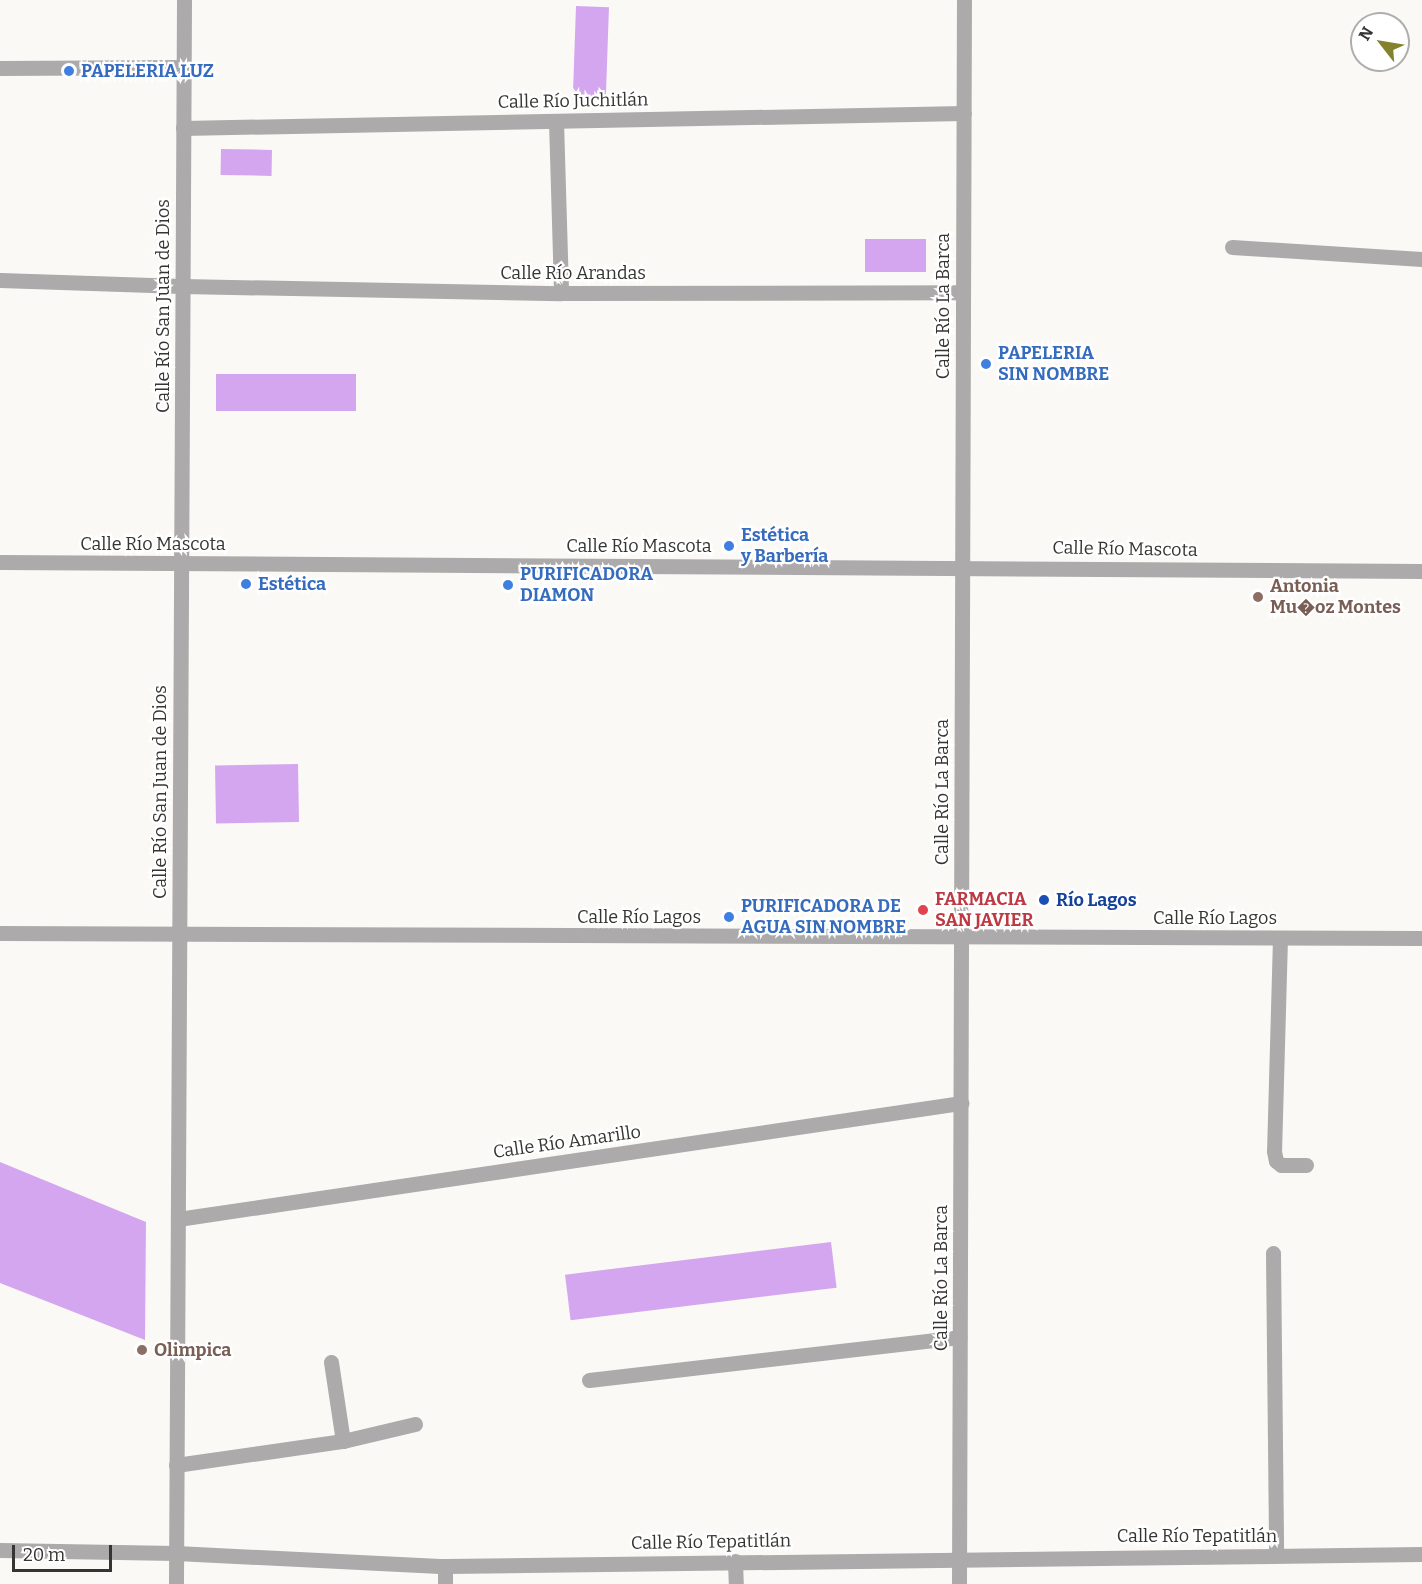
<!DOCTYPE html>
<meta charset="utf-8">
<style>
body{margin:0}
#map{position:relative;width:1422px;height:1584px;overflow:hidden;background:#fbf9f6;font-family:Bitter,serif}
div>[style]{position:absolute}
.building>*{inset:0;background:#d4a6ef;transform-origin:0 0}
.service>*{height:15px;margin:-7.5px;padding:0 7.5px;transform-origin:7.5px;border-radius:7.5px;background:#acaaaa}
.pedestrian>*{height:15px;margin:-7.5px;padding:0 7.5px;transform-origin:7.5px;border-radius:7.5px;background:#acaaaa}
.minor>*{height:15px;margin:-7.5px;padding:0 7.5px;transform-origin:7.5px;border-radius:7.5px;background:#acaaaa}
.dots>*{width:16px;height:16px;translate:-50% -50%;box-sizing:border-box;border:3px solid #fff;border-radius:50%}
span{translate:-50% -50%;white-space:nowrap;text-align:center;line-height:1.15;-webkit-text-stroke:4.5px #fff;paint-order:stroke}
.shop-label{font-size:18px;color:#366cbe;font-weight:700}
.left{translate:0 -50%;text-align:left}
.street-label{font-size:18px;color:#353533}
.education-label{font-size:18px;color:#785e54;font-weight:700}
.health-label{font-size:18px;color:#be3a42;font-weight:700}
.transit-label{font-size:18px;color:#164399;font-weight:700}
.north{position:absolute;left:1350px;top:12px;width:60px;height:60px;box-sizing:border-box;background:#fff;border:2px solid #aeaead;border-radius:50%;rotate:301deg;font-size:16px;font-weight:700;line-height:24px;text-align:center;color:#353533}
.north::after{content:'';display:block;margin:auto;width:21px;height:27px;background:#82832c;clip-path:polygon(50% 0,100% 100%,50% 72%,0 100%)}
.scale{position:absolute;left:12px;top:1545px;width:100px;height:27px;box-sizing:border-box;border:3px solid #353533;border-top:0;padding-left:8px;font-size:18px;line-height:21px;white-space:nowrap;color:#353533;-webkit-text-stroke:4px #fff;paint-order:stroke}
</style>
<div id="map">
<div class="building">
<div style="left:576px;top:6px;width:33px;height:93px;rotate:2deg"></div>
<div style="left:221px;top:149px;width:51px;height:26px;rotate:1deg"></div>
<div style="left:865px;top:239px;width:61px;height:33px"></div>
<div style="left:216px;top:374px;width:140px;height:37px"></div>
<div style="left:298px;top:764px;width:58px;height:83px;rotate:89deg"></div>
<div style="clip-path:polygon(0 1162px,146px 1222px,145px 1340px,0 1283px)"></div>
<div style="left:831px;top:1242px;width:46px;height:268px;rotate:83deg"></div>
</div>
<div class="service">
<div style="left:589px;top:1380px;width:373px;rotate:-6.6deg"></div>
</div>
<div class="pedestrian">
<div style="left:556px;top:121px;width:172px;rotate:88.3deg"></div>
<div style="left:182px;top:286px;width:379px;rotate:1.1deg"></div>
<div style="left:561px;top:293px;width:402px;rotate:-0.1deg"></div>
</div>
<div class="minor">
<div style="left:0;top:68px;width:183px;rotate:-0.3deg"></div>
<div style="left:183px;top:128px;width:781px;rotate:-1.1deg"></div>
<div style="left:1232px;top:247px;width:190px;rotate:3.6deg"></div>
<div style="left:0;top:280px;width:182px;rotate:1.9deg"></div>
<div style="left:0;top:562px;width:1422px;rotate:0.36deg"></div>
<div style="left:0;top:933px;width:1422px;rotate:0.2deg"></div>
<div style="left:1280px;top:938px;width:213px;rotate:91.6deg"></div>
<div style="left:1274px;top:1151px;width:10px;rotate:79deg"></div>
<div style="left:1276px;top:1161px;width:6px;rotate:39deg"></div>
<div style="left:1281px;top:1165px;width:25px"></div>
<div style="left:178px;top:1219px;width:792px;rotate:-8.43deg"></div>
<div style="left:1273px;top:1253px;width:302px;rotate:89.4deg"></div>
<div style="left:331px;top:1362px;width:80px;rotate:81.4deg"></div>
<div style="left:176px;top:1465px;width:169px;rotate:-8.2deg"></div>
<div style="left:343px;top:1441px;width:74px;rotate:-13.3deg"></div>
<div style="left:0;top:1550px;width:176px;rotate:1deg"></div>
<div style="left:176px;top:1553px;width:269px;rotate:2.8deg"></div>
<div style="left:445px;top:1566px;width:977px;rotate:-0.7deg"></div>
<div style="left:735px;top:1561px;width:23px;rotate:88deg"></div>
<div style="left:176px;top:1584px;width:1584px;rotate:-89.71deg"></div>
<div style="left:445px;top:1584px;width:18px;rotate:-90deg"></div>
<div style="left:959px;top:1584px;width:1584px;rotate:-89.82deg"></div>
</div>
<div class="dots">
<div style="left:69px;top:71px;background:#3f7fe0"></div>
<div style="left:986px;top:364px;background:#3f7fe0"></div>
<div style="left:729px;top:546px;background:#3f7fe0"></div>
<div style="left:246px;top:584px;background:#3f7fe0"></div>
<div style="left:508px;top:585px;background:#3f7fe0"></div>
<div style="left:1258px;top:597px;background:#8d6e63"></div>
<div style="left:1044px;top:900px;background:#1a4fb4"></div>
<div style="left:923px;top:910px;background:#e0444e"></div>
<div style="left:729px;top:917px;background:#3f7fe0"></div>
<div style="left:142px;top:1350px;background:#8d6e63"></div>
</div>
<div class="shop-label">
<span class="left" style="left:81px;top:71px">PAPELERIA LUZ</span>
<span class="left" style="left:998px;top:364px">PAPELERIA<br>SIN NOMBRE</span>
<span class="left" style="left:741px;top:546px">Estética<br>y Barbería</span>
<span class="left" style="left:520px;top:585px">PURIFICADORA<br>DIAMON</span>
<span class="left" style="left:258px;top:584px">Estética</span>
<span class="left" style="left:741px;top:917px">PURIFICADORA DE<br>AGUA SIN NOMBRE</span>
</div>
<div class="street-label">
<span style="left:573px;top:101px;rotate:-1deg">Calle Río Juchitlán</span>
<span style="left:573px;top:273px">Calle Río Arandas</span>
<span style="left:163px;top:306px;rotate:-90deg">Calle Río San Juan de Dios</span>
<span style="left:943px;top:306px;rotate:-90deg">Calle Río La Barca</span>
<span style="left:153px;top:544px">Calle Río Mascota</span>
<span style="left:639px;top:546px">Calle Río Mascota</span>
<span style="left:1125px;top:549px;rotate:1deg">Calle Río Mascota</span>
<span style="left:160px;top:792px;rotate:-90deg">Calle Río San Juan de Dios</span>
<span style="left:942px;top:792px;rotate:-90deg">Calle Río La Barca</span>
<span style="left:639px;top:917px">Calle Río Lagos</span>
<span style="left:1215px;top:918px">Calle Río Lagos</span>
<span style="left:567px;top:1142px;rotate:-8deg">Calle Río Amarillo</span>
<span style="left:941px;top:1278px;rotate:-90deg">Calle Río La Barca</span>
<span style="left:1197px;top:1536px">Calle Río Tepatitlán</span>
<span style="left:711px;top:1542px;rotate:-1deg">Calle Río Tepatitlán</span>
</div>
<div class="education-label">
<span class="left" style="left:1270px;top:597px">Antonia<br>Mu�oz Montes</span>
<span class="left" style="left:154px;top:1350px">Olimpica</span>
</div>
<div class="health-label">
<span class="left" style="left:935px;top:910px">FARMACIA<br>SAN JAVIER</span>
</div>
<div class="transit-label">
<span class="left" style="left:1056px;top:900px">Río Lagos</span>
</div>
<div class="north">N</div>
<div class="scale">20 m</div>
</div>
